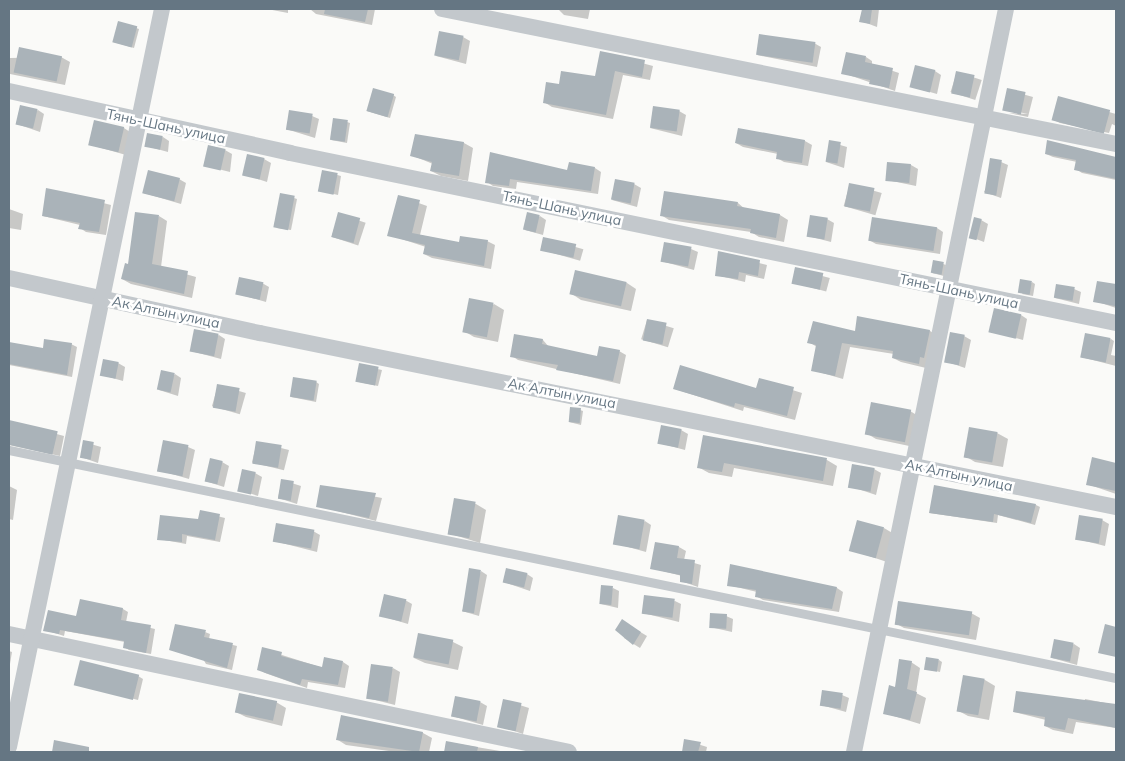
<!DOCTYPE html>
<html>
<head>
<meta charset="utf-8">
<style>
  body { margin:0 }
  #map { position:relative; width:1125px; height:761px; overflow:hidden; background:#fafaf8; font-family:Mulish,sans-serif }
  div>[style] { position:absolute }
  .shadow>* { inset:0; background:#0003; transform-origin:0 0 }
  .building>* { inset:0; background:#aab3b9; transform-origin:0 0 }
  .lane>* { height:9px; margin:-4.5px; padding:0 4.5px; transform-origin:4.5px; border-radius:4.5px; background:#c3c8cc }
  .street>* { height:16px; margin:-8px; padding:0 8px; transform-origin:8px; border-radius:8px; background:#c3c8cc }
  span { translate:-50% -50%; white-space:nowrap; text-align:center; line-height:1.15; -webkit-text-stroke:5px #fff; paint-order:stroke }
  .street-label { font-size:14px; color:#657683 }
  .frame { position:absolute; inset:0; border:10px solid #657683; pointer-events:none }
</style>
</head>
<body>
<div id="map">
  <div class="shadow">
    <i style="clip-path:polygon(267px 9px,288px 9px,288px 13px)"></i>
    <i style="clip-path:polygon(310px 9px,375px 9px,372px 25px,316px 14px)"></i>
    <i style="clip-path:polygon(558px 9px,590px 9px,588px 19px,564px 15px)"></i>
    <i style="clip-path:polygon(863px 9px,879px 9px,877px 27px,861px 21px)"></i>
    <i style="clip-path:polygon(136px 28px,139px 29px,134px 48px,114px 42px)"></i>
    <i style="clip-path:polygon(463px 37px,470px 41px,466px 64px,436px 56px)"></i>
    <i style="clip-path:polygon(814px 43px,821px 47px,817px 67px,757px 55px)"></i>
    <i style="clip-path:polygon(601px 52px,653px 66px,650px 80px,623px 75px,613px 119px,552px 107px,544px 102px,560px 85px,596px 77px)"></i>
    <i style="clip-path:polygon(61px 57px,70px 62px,65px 85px,10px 74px,9px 82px,9px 58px)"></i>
    <i style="clip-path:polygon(866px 57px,872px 61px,872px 64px,899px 73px,895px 91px,843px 73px)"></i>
    <i style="clip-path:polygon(935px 71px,941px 75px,937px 94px,912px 87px)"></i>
    <i style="left:957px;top:72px;width:26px;height:21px;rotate:18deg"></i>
    <i style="clip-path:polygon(1008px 90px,1033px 97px,1028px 117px,1009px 113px,1028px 114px,1003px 109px)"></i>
    <i style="clip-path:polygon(393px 95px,396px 97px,390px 118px,367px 111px)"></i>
    <i style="clip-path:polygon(1059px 98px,1116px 114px,1116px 126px,1112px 124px,1109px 133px,1060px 123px,1054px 120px)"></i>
    <i style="clip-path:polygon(38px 110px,44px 114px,40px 132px,17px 124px)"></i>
    <i style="clip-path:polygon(679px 111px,686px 115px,682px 136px,650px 128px)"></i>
    <i style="clip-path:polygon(312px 116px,319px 119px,315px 138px,286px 129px)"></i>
    <i style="clip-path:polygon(347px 122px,350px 123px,347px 143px,331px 140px)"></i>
    <i style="clip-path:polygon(124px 128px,130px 132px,126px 155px,91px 145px)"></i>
    <i style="clip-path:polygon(739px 130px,805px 141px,812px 145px,808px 166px,784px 162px,777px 158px,778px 154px,743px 147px,736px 143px)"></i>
    <i style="clip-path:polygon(416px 136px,464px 143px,473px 148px,468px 181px,441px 176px,431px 171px,433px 164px,411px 155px)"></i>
    <i style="clip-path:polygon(163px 137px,169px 141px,168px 152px,146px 146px)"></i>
    <i style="clip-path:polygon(830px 142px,847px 147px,844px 168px,826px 162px)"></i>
    <i style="clip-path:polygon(1048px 142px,1116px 158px,1116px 180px,1082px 173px,1076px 169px,1077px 162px,1053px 157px,1046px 154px)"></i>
    <i style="clip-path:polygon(225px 150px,232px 154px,230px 172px,206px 166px)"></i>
    <i style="clip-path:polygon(491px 154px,568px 172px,595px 168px,601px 172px,598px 194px,517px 182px,516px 189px,493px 186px,487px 182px)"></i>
    <i style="clip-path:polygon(264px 159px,271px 163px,267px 182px,243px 174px)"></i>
    <i style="clip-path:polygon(1001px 162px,1008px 165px,1001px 198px,984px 192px)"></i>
    <i style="clip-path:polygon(888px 163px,911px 165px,918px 169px,916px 186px,887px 180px)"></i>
    <i style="clip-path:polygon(323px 171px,341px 176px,338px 195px,321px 191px)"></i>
    <i style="clip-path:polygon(179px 179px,186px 183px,181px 204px,144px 193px)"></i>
    <i style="clip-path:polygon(634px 184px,641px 188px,637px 207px,612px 200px)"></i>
    <i style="left:850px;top:184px;width:33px;height:23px;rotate:16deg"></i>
    <i style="clip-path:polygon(48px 189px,111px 205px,106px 235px,86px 232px,80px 228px,80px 225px,43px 216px)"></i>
    <i style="clip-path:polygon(399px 196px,427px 206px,420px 235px,460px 243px,487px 241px,495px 245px,491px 269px,432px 258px,424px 254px,426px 247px,389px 235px)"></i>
    <i style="clip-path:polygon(294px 198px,297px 199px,291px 230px,277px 228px)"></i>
    <i style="clip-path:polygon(738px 203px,745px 209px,780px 215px,788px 220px,784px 242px,759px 237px,751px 232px,669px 220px,661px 215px)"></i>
    <i style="clip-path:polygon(9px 209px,23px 214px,21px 230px,9px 228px)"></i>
    <i style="left:339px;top:214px;width:28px;height:24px;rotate:18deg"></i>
    <i style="clip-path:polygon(159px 216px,167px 221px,161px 267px,196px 277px,192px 298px,131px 284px,122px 279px)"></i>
    <i style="clip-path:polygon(540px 216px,546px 220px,543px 235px,525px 230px)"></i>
    <i style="clip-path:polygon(873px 218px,937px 228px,943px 232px,940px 254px,876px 244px,869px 240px)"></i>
    <i style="clip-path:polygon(827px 219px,834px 223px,831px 242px,808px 236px)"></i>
    <i style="clip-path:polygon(981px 220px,988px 224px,984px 242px,971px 237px)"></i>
    <i style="left:544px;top:238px;width:41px;height:12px;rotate:16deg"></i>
    <i style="clip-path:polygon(691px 249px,698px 252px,694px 270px,661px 261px)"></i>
    <i style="clip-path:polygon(719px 253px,767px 265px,764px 279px,746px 275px,745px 282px,716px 275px)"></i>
    <i style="clip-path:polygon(943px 264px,946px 265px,944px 276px,932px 273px)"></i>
    <i style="left:796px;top:269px;width:35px;height:14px;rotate:15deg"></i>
    <i style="clip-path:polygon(1032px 282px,1035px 284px,1033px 296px,1022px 294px)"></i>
    <i style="clip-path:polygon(1098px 282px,1116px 285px,1116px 308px,1095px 301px)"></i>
    <i style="clip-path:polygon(262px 283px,269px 287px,266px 302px,238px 294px)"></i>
    <i style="clip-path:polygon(627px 283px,636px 289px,631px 311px,581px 300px,572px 294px)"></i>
    <i style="clip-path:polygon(1074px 289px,1081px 292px,1079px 304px,1055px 298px)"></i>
    <i style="clip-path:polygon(494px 304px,504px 310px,498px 342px,474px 337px,464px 331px)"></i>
    <i style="clip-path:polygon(1021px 315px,1027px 319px,1023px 340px,990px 331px)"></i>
    <i style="left:647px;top:320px;width:28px;height:20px;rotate:17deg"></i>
    <i style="clip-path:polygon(930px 331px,938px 336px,926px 368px,901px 362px,893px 358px,894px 354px,850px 347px,843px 379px,812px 370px,817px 347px,809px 342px,856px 332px)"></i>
    <i style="clip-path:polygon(219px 335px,225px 339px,221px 359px,191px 351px)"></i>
    <i style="clip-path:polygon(515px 335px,543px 340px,549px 347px,598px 358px,619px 351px,626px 355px,620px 384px,518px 360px,512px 356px)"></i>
    <i style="clip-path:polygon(964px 336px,971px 340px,965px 368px,945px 361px)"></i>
    <i style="clip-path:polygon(1111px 339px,1114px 341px,1111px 355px,1116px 356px,1116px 366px,1081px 357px)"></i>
    <i style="clip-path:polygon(9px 344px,44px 350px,71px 344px,77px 347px,72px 377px,9px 365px)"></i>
    <i style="clip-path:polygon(118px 363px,125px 367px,123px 381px,102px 375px)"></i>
    <i style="clip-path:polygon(359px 365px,382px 370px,378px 386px,359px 382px)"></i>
    <i style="clip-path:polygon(175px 374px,181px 378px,178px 396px,159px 390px)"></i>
    <i style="clip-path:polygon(760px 380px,802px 393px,795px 420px,744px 407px,743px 411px,675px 389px,757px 389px)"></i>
    <i style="clip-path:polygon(316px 382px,319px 384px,316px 402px,291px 397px)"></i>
    <i style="left:218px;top:385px;width:29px;height:22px;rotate:16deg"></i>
    <i style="clip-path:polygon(580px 410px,583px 411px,581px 425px,569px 422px)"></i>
    <i style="clip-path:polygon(910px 411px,920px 417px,914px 447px,876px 439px,866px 433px)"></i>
    <i style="clip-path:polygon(9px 421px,64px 436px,60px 456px,9px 445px)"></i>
    <i style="clip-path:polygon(681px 430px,688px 434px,685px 450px,659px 443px)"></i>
    <i style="clip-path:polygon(997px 433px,1008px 439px,1003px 467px,975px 462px,965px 456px)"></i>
    <i style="clip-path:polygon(704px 437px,827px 460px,837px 466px,833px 486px,734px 468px,732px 477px,709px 473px,698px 467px)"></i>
    <i style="clip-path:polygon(84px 442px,101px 447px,98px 463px,81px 457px)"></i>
    <i style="left:257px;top:442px;width:33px;height:21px;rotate:14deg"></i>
    <i style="clip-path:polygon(188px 447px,195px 450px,189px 479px,158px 470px)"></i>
    <i style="clip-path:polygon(1093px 459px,1116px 464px,1116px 494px,1087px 484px)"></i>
    <i style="clip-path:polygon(222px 462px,229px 466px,224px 487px,205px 481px)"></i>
    <i style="clip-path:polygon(874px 469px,881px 473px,876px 495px,849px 486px)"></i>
    <i style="clip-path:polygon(255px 473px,262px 477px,258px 496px,239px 490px)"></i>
    <i style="clip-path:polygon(282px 480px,301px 486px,297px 504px,278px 498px)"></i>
    <i style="clip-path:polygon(9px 486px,17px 490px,13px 520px,9px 519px)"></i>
    <i style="clip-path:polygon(321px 486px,382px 498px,376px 521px,318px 506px)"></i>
    <i style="clip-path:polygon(455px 500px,476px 504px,486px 510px,480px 543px,448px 533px)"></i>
    <i style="clip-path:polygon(1036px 505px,1040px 507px,1035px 525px,998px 515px,997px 523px,930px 513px)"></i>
    <i style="clip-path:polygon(201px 512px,225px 518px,220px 542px,187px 536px,186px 544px,159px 539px,199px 521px)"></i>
    <i style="clip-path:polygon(1102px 520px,1109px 524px,1105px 546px,1077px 539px)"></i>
    <i style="clip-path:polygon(645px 521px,651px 525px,646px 552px,614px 543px)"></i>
    <i style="clip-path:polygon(884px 528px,894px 534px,887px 562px,851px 550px)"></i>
    <i style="clip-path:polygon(313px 531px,320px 535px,317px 552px,274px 541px)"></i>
    <i style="clip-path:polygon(656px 543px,679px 547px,686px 551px,684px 560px,701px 565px,698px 587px,681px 581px,682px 576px,651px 568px)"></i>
    <i style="clip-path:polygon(481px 571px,487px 575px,479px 616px,462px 611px)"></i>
    <i style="clip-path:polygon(527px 574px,533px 578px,530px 591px,504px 582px)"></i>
    <i style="clip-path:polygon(728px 585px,837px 588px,843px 592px,839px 612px,763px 600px,756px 596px,757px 592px)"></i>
    <i style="clip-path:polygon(613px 588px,619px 591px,618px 608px,601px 604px)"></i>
    <i style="clip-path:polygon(405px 600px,412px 604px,408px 624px,381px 616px)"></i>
    <i style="clip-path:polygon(81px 601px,123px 609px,128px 612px,126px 622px,155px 629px,151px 654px,129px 650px,124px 647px,125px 642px,65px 631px,64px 636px,45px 630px,76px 618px)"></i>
    <i style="clip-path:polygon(675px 601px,681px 604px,679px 622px,643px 613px)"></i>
    <i style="clip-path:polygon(971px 613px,980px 618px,976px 640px,904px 628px,895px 623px)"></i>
    <i style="clip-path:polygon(726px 616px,733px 619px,732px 632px,710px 627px)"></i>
    <i style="clip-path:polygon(622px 621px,647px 636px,640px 648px,624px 638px)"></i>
    <i style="clip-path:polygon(205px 632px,210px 634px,209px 639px,237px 646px,232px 670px,206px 664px,203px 659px,171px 650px)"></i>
    <i style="clip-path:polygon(419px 635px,453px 642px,463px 647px,458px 670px,425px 663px,414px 658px)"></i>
    <i style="clip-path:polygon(1074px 644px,1080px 648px,1077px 665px,1052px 658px)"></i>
    <i style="clip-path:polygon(263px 649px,323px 668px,343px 662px,349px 666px,345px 688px,308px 682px,307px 688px,265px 673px,258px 669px)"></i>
    <i style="clip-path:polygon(9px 651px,12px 652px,9px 670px)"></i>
    <i style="clip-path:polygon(939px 660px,942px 662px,940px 672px,926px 669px)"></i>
    <i style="clip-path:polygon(911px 662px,920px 668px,916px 693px,926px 698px,920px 724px,884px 713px)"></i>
    <i style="clip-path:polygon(393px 668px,400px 672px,395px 705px,367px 698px)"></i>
    <i style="clip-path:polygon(138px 676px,143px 679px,138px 700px,76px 684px)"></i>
    <i style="clip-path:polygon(964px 676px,985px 680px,995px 686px,989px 720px,968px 716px,957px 710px)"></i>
    <i style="clip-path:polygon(842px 695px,849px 698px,846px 712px,821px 705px)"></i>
    <i style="clip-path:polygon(1085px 699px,1116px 705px,1116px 728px,1076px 722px,1073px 734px,1053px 730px,1045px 726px,1046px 720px,1014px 712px,1084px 704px)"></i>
    <i style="clip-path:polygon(504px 700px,529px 708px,523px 734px,499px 726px)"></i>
    <i style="clip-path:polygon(276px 702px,286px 708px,282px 726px,246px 717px,236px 712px)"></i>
    <i style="clip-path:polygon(480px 702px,487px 706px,483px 725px,452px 716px)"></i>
    <i style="clip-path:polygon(342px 716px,423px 733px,432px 738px,429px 752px,396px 752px,346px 745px,338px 740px)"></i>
    <i style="clip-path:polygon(685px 740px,707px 747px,706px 752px,683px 752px)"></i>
    <i style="clip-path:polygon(447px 742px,506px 752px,445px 752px)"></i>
  </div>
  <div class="building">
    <i style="clip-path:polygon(325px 9px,368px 9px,365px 22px,324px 14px)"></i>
    <i style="clip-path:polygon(862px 9px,872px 9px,870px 24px,859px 22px)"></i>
    <i style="left:118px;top:21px;width:20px;height:22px;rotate:15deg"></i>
    <i style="left:439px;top:31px;width:25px;height:25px;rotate:11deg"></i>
    <i style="left:759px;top:34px;width:57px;height:21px;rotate:8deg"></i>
    <i style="left:19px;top:47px;width:44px;height:26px;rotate:12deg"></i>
    <i style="clip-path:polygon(600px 51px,645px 60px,642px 77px,615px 71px,606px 115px,543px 103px,546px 82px,559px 84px,561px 71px,595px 76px)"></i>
    <i style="clip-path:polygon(846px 52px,866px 56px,865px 62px,893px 68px,889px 88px,869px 84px,870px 80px,841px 74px)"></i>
    <i style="left:915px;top:65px;width:21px;height:23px;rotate:14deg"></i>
    <i style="left:956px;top:71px;width:19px;height:23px;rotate:12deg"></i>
    <i style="left:373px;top:88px;width:22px;height:24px;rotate:16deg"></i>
    <i style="left:1007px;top:88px;width:19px;height:23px;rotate:12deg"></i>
    <i style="left:1058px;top:96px;width:54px;height:25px;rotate:15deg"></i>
    <i style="left:20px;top:105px;width:18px;height:20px;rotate:13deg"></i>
    <i style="left:653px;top:106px;width:27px;height:22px;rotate:8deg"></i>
    <i style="left:289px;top:110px;width:24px;height:20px;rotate:9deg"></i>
    <i style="left:333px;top:118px;width:15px;height:22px;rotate:8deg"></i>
    <i style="left:94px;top:120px;width:31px;height:26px;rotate:13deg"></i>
    <i style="clip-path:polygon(738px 128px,805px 140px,802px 163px,776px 159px,777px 152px,735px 143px)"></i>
    <i style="left:147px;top:133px;width:16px;height:14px;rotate:11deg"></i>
    <i style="clip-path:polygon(415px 134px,464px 142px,459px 176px,430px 171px,432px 162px,410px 156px)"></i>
    <i style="left:829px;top:140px;width:12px;height:22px;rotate:9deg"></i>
    <i style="clip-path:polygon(1047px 140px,1116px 157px,1116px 179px,1074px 170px,1076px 160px,1045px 154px)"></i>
    <i style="left:208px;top:145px;width:18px;height:22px;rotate:13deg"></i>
    <i style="clip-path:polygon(490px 152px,567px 170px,569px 162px,595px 167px,591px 191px,510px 179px,509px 186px,485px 183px)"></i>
    <i style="left:247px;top:154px;width:18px;height:22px;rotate:13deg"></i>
    <i style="left:990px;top:158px;width:12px;height:36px;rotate:9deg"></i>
    <i style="left:887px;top:162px;width:24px;height:19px;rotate:5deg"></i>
    <i style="left:148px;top:170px;width:33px;height:24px;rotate:14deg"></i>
    <i style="left:322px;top:170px;width:16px;height:22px;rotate:11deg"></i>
    <i style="left:615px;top:179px;width:20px;height:21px;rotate:11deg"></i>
    <i style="left:849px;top:183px;width:26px;height:24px;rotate:11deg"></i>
    <i style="clip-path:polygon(46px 188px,105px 200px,99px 232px,78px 229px,80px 223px,42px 216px)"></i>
    <i style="clip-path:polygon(664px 191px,738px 202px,737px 206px,780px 214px,776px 238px,750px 233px,751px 229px,660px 216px)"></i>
    <i style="left:280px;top:193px;width:15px;height:35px;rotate:11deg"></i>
    <i style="clip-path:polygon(398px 195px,420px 200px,412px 233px,459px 242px,460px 236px,488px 240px,484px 266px,423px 254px,425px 245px,387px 236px)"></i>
    <i style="clip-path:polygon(135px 212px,159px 215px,152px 264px,188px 271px,184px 294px,121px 279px,125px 263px,128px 264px)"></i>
    <i style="left:338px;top:212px;width:23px;height:26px;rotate:15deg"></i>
    <i style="left:527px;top:212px;width:13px;height:18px;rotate:13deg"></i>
    <i style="left:810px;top:215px;width:18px;height:22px;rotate:9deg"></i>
    <i style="left:872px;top:217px;width:66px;height:24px;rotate:9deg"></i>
    <i style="left:974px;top:217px;width:8px;height:22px;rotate:14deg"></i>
    <i style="left:543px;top:237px;width:34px;height:14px;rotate:12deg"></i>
    <i style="left:664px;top:242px;width:28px;height:20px;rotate:10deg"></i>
    <i style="clip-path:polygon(718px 251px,760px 260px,758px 276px,739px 272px,738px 279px,715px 276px)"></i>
    <i style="left:933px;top:260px;width:11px;height:13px;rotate:10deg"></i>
    <i style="left:795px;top:267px;width:29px;height:17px;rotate:12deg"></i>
    <i style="left:575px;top:270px;width:53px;height:25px;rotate:13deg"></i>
    <i style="left:239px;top:277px;width:25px;height:18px;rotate:12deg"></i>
    <i style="left:1020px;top:279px;width:12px;height:14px;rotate:9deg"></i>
    <i style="clip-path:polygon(1097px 281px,1116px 284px,1115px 306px,1093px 302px)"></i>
    <i style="left:1056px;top:284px;width:19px;height:14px;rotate:9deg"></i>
    <i style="left:469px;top:298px;width:25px;height:35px;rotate:11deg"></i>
    <i style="left:994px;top:308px;width:28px;height:25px;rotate:13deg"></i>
    <i style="clip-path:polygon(857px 316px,930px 330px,924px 358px,920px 357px,919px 364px,892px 358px,893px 351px,842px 343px,835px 376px,811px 371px,816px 345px,807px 343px,813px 321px,855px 331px)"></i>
    <i style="left:647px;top:319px;width:20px;height:22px;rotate:11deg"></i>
    <i style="left:194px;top:329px;width:25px;height:23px;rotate:11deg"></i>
    <i style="left:950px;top:332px;width:15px;height:31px;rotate:11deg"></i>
    <i style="left:1085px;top:333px;width:26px;height:25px;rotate:11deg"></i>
    <i style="clip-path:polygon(514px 334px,543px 339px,542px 344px,597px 356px,599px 346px,620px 350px,613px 381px,556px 370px,558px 365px,510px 357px)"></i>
    <i style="clip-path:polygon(44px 339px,72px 343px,67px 375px,9px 364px,9px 342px,43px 348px)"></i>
    <i style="left:103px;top:359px;width:16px;height:17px;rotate:11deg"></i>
    <i style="left:359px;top:363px;width:20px;height:19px;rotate:11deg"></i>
    <i style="clip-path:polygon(680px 365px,756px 388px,759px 378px,794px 387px,787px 416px,735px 403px,734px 407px,673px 389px)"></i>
    <i style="left:161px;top:370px;width:14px;height:20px;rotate:12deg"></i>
    <i style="left:293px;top:377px;width:24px;height:20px;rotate:9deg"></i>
    <i style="left:217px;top:384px;width:23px;height:24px;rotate:10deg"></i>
    <i style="left:871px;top:402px;width:41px;height:33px;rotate:11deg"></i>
    <i style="left:570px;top:407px;width:11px;height:15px;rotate:5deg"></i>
    <i style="left:9px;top:420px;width:50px;height:24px;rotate:13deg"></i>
    <i style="left:661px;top:425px;width:21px;height:19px;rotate:11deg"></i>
    <i style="left:969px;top:427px;width:29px;height:31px;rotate:10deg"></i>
    <i style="clip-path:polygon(703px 435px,827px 458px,823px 481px,724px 463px,722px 472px,697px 468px)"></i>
    <i style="left:83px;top:440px;width:11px;height:18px;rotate:10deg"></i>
    <i style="left:163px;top:440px;width:26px;height:32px;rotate:11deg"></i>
    <i style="left:256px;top:441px;width:26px;height:23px;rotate:9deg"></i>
    <i style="clip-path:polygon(1092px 457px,1116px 463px,1116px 491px,1086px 485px)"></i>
    <i style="left:210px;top:458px;width:13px;height:24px;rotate:13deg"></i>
    <i style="left:852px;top:464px;width:23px;height:24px;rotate:10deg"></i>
    <i style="left:242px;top:469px;width:14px;height:23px;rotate:12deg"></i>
    <i style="left:281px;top:479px;width:13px;height:20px;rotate:9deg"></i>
    <i style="clip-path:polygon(320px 485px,376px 493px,369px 518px,316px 507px)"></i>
    <i style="clip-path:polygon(934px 485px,1036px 504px,1031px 523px,994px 514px,993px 522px,929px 513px)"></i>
    <i style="left:454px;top:498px;width:22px;height:37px;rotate:10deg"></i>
    <i style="clip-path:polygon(200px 510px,220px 514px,215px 540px,182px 534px,182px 542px,157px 540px,160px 515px,198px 519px)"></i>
    <i style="left:618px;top:515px;width:27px;height:30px;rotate:10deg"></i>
    <i style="left:1079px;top:515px;width:24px;height:25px;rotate:9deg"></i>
    <i style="left:857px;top:520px;width:28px;height:32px;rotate:15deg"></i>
    <i style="left:276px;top:523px;width:39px;height:19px;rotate:10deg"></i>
    <i style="clip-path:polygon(655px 542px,679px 546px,677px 558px,695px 560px,692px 584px,680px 582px,680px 575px,650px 569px)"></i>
    <i style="clip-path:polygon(730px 564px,837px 587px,832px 609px,755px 597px,756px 590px,727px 586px)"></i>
    <i style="left:469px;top:568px;width:12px;height:44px;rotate:9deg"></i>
    <i style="left:506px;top:568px;width:22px;height:15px;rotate:13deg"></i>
    <i style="left:601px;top:585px;width:12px;height:19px;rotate:5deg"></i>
    <i style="left:384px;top:594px;width:23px;height:23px;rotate:13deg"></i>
    <i style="left:644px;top:595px;width:31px;height:19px;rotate:7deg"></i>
    <i style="clip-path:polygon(80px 599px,123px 608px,121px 620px,151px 625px,146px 653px,123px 648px,124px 641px,60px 630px,59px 634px,43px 631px,48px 610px,76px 616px)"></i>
    <i style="left:898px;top:601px;width:75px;height:24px;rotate:8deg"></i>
    <i style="left:710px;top:613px;width:17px;height:15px;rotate:3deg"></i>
    <i style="clip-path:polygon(622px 619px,641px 632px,633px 645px,615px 630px)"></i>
    <i style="clip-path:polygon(175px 624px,206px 630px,204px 637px,233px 643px,227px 668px,169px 650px)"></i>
    <i style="clip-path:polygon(1105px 624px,1116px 627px,1116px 657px,1098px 653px)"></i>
    <i style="left:418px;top:633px;width:36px;height:25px;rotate:11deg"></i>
    <i style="left:1054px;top:639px;width:20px;height:19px;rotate:11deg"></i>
    <i style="clip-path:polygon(262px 647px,282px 652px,281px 656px,322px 667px,324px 657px,343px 661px,338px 685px,302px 679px,300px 685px,257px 670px)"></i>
    <i style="left:926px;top:657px;width:13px;height:13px;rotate:9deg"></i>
    <i style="clip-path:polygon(899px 659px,912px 661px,907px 689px,917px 692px,910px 720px,883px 714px,889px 685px,895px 687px)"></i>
    <i style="left:80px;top:660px;width:61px;height:26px;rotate:14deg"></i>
    <i style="left:371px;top:664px;width:22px;height:35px;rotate:8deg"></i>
    <i style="left:963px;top:675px;width:22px;height:37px;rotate:10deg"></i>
    <i style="left:822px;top:690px;width:21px;height:16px;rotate:8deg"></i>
    <i style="clip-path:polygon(1016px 691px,1116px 704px,1116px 728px,1068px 718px,1065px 730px,1044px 726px,1045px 717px,1013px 712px)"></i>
    <i style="left:239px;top:693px;width:39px;height:20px;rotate:12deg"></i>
    <i style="left:455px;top:696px;width:26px;height:21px;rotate:11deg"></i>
    <i style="left:503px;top:699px;width:19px;height:29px;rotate:12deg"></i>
    <i style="clip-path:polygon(341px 715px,423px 732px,419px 752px,336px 740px)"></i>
    <i style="clip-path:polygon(684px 739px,701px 742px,698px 752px,682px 752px)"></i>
    <i style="clip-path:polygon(54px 740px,89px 747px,89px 752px,52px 752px)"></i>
    <i style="clip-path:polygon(446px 741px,478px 747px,477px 752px,444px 752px)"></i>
  </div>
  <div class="lane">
    <i style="left:9px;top:450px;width:1130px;rotate:11.64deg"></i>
  </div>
  <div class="street">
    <i style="left:442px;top:9px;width:687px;rotate:11.33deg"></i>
    <i style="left:9px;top:91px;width:288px;rotate:12.4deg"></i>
    <i style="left:290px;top:153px;width:843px;rotate:11.63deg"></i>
    <i style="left:9px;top:278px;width:257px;rotate:12.4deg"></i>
    <i style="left:260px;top:333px;width:874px;rotate:11.49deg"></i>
    <i style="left:9px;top:634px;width:572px;rotate:11.9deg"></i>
    <i style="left:9px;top:747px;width:754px;rotate:-78.29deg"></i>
    <i style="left:854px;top:752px;width:758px;rotate:-78.44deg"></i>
  </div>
  <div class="street-label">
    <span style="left:166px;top:126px;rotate:12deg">Тянь-Шань улица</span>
    <span style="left:562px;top:208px;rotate:12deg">Тянь-Шань улица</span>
    <span style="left:959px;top:291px;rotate:12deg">Тянь-Шань улица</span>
    <span style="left:166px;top:312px;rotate:12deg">Ак Алтын улица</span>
    <span style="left:562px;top:393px;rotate:11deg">Ак Алтын улица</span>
    <span style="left:959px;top:475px;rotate:12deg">Ак Алтын улица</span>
  </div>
  <div class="frame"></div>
</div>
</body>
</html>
